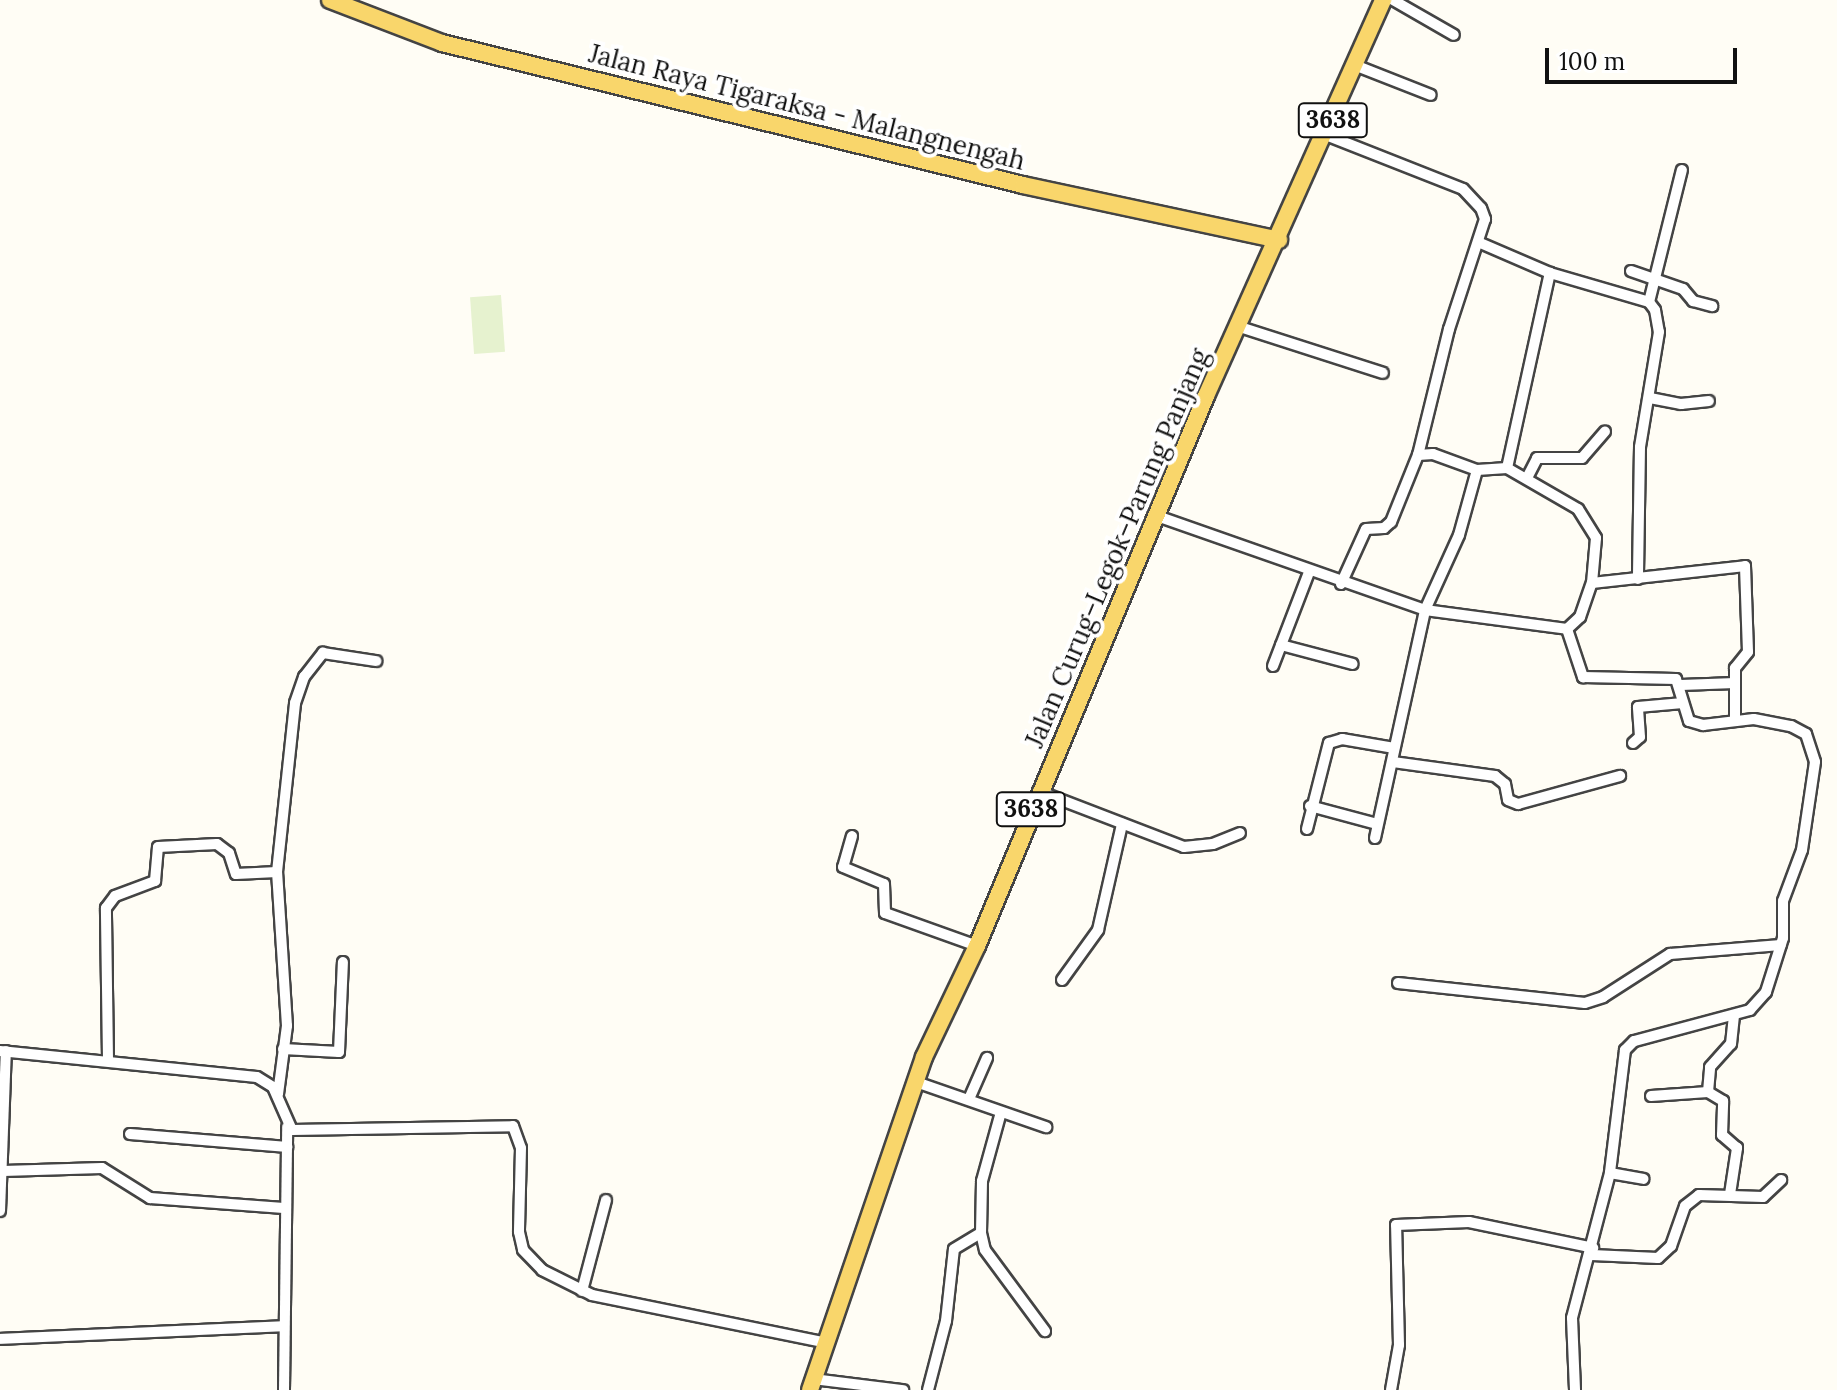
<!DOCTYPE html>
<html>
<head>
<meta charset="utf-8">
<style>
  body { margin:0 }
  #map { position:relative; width:1837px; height:1390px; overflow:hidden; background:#fffdf5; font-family:Lora,serif }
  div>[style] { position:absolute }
  .pitch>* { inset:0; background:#e6f2cf; transform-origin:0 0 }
  .roads { filter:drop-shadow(2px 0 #444) drop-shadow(-2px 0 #444) drop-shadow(0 2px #444) drop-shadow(0 -2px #444) }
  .minor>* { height:10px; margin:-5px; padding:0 5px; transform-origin:5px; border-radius:5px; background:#fff }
  .primary>* { height:16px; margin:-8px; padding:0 8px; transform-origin:8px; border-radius:8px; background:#f9d66b }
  span { translate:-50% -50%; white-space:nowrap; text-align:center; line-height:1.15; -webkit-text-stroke:8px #fff; paint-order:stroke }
  .shield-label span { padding:2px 6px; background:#fff; border:2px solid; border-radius:6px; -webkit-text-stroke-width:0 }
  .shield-label { font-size:24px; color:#111; font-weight:700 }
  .street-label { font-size:26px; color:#111 }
  .scale { position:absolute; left:1545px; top:48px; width:192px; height:36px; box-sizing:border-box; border:4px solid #111; border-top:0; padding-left:10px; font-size:24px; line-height:28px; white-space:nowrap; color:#111; -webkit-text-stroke:6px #fff; paint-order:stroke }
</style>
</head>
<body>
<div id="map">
  <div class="pitch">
    <i style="left:501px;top:295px;width:57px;height:31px;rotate:86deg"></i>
  </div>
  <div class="roads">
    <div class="minor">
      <i style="left:1393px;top:0;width:70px;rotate:29.8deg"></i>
      <i style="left:1357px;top:66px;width:79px;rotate:21.4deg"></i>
      <i style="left:1326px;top:135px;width:147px;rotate:21.5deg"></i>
      <i style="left:1463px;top:189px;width:26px;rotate:47deg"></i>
      <i style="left:1481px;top:208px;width:12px;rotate:70deg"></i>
      <i style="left:1485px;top:219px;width:116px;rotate:108.1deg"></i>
      <i style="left:1449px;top:329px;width:130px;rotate:103.8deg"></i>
      <i style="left:1418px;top:455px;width:15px;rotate:-4deg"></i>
      <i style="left:1433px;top:454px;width:47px;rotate:20deg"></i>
      <i style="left:1477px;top:470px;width:30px;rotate:-4deg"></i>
      <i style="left:1507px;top:468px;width:82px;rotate:30deg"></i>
      <i style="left:1578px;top:509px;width:34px;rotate:58deg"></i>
      <i style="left:1596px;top:538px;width:45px;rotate:95.1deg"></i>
      <i style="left:1478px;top:242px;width:78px;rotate:23.3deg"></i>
      <i style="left:1550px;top:273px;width:103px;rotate:16.3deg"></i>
      <i style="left:1649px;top:302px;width:10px;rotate:53deg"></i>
      <i style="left:1655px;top:310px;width:22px;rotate:80deg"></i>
      <i style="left:1659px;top:332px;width:117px;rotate:99.4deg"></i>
      <i style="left:1640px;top:447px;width:132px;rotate:90.9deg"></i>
      <i style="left:1631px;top:271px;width:55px;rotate:19.1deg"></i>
      <i style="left:1683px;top:289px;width:16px;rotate:50deg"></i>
      <i style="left:1693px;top:301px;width:20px;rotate:15deg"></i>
      <i style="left:1649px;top:302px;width:136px;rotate:-76deg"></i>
      <i style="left:1240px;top:327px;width:150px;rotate:17.8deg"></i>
      <i style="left:1650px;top:398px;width:32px;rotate:11deg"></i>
      <i style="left:1681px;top:404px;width:28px;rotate:-6deg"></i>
      <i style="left:1507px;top:468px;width:200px;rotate:-77.6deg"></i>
      <i style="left:1527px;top:478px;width:22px;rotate:-63deg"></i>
      <i style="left:1537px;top:458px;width:45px"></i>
      <i style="left:1582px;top:458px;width:35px;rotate:-49deg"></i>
      <i style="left:1157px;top:516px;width:284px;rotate:19.3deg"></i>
      <i style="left:1425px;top:610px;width:143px;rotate:7.6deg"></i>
      <i style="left:1567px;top:629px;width:18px;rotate:-43deg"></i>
      <i style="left:1580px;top:617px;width:36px;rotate:-71deg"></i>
      <i style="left:1592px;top:583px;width:154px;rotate:-6.3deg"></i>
      <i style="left:1745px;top:566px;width:86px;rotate:88deg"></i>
      <i style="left:1748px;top:652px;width:21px;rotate:129deg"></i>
      <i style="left:1735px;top:668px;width:51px;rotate:90deg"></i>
      <i style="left:1341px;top:584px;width:60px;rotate:-65.6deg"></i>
      <i style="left:1366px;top:529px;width:18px;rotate:-3deg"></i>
      <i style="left:1384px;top:528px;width:9px;rotate:-41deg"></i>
      <i style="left:1391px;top:522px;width:72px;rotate:-68.1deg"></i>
      <i style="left:1567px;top:629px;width:51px;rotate:71.6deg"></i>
      <i style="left:1583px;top:677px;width:93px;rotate:1.2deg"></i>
      <i style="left:1676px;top:679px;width:44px;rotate:72.8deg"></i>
      <i style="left:1689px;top:721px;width:15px;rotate:16deg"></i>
      <i style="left:1703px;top:725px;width:51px;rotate:-6.7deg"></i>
      <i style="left:1754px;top:719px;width:38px;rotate:11deg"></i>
      <i style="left:1791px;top:726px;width:17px;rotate:28deg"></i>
      <i style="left:1806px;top:734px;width:29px;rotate:72deg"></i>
      <i style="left:1815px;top:762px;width:89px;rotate:98.4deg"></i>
      <i style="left:1802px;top:850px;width:54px;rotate:110.4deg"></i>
      <i style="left:1783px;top:901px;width:37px;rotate:90deg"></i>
      <i style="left:1783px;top:938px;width:57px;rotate:107.5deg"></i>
      <i style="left:1766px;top:992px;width:24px;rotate:132deg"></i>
      <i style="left:1750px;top:1010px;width:120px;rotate:165deg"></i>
      <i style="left:1634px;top:1041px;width:13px;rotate:135deg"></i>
      <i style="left:1625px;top:1050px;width:124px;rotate:97deg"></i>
      <i style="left:1610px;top:1173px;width:150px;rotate:104.7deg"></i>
      <i style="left:1572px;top:1318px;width:72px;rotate:87.6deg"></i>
      <i style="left:1281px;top:645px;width:74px;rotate:14.8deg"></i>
      <i style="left:1273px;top:666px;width:101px;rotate:-69deg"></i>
      <i style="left:1681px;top:685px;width:54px;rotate:-2.1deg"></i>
      <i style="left:1633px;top:743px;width:9px;rotate:-41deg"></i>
      <i style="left:1640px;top:737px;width:30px;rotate:-94deg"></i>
      <i style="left:1638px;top:707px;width:45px;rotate:-5.1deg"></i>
      <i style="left:1393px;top:762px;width:103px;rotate:7.8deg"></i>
      <i style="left:1495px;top:776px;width:13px;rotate:39deg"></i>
      <i style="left:1505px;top:784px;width:16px;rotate:79deg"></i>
      <i style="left:1508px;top:800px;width:11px;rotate:22deg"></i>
      <i style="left:1518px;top:804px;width:106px;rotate:-15.4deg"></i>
      <i style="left:1038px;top:791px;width:156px;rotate:21deg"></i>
      <i style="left:1184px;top:847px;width:29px;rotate:-6deg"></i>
      <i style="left:1213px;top:844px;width:29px;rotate:-22deg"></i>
      <i style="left:1310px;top:806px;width:69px;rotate:15deg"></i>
      <i style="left:1307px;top:829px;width:89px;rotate:-75.7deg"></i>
      <i style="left:1329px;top:743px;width:14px;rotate:-17deg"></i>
      <i style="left:1342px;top:739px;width:53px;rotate:9.8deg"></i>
      <i style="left:852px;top:836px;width:32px;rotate:106deg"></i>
      <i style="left:843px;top:867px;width:44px;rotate:22.5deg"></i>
      <i style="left:884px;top:884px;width:29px;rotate:88deg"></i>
      <i style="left:885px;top:913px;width:98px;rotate:19.7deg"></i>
      <i style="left:1375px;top:838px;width:233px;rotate:-77.6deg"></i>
      <i style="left:1425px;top:610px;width:82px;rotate:-65.6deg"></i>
      <i style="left:1459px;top:535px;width:67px;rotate:-74.5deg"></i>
      <i style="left:1062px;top:980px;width:62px;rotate:-54.2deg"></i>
      <i style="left:1098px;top:930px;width:109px;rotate:-77.2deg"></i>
      <i style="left:1398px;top:983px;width:188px;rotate:6.1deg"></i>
      <i style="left:1585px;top:1003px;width:19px;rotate:-18deg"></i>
      <i style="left:1603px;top:997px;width:80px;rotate:-32.7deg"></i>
      <i style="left:1670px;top:954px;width:111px;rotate:-4.6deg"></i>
      <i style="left:283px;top:1049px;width:56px;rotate:3.1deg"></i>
      <i style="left:339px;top:1052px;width:90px;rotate:-87.5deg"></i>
      <i style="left:0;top:1051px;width:258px;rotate:5.8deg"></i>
      <i style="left:257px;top:1077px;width:19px;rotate:32deg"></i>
      <i style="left:273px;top:1087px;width:47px;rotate:66.2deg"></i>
      <i style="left:292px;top:1130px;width:221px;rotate:-1deg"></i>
      <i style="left:513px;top:1126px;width:23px;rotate:70deg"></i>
      <i style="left:521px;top:1148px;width:84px;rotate:91.4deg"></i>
      <i style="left:519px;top:1232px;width:18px;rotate:77deg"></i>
      <i style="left:523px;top:1250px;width:28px;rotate:46deg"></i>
      <i style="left:542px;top:1270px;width:56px;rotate:26.6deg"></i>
      <i style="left:592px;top:1295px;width:236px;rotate:11.5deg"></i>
      <i style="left:108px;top:1059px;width:151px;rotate:-90.8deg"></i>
      <i style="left:106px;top:908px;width:15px;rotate:-53deg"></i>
      <i style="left:115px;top:896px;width:43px;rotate:-20.6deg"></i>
      <i style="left:155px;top:881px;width:34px;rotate:-85deg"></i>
      <i style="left:158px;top:847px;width:59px;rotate:-2.9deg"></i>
      <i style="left:217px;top:844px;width:15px;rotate:37deg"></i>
      <i style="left:229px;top:853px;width:22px;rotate:72deg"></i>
      <i style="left:236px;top:874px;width:41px;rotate:-2.8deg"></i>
      <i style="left:916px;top:1082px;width:138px;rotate:19.1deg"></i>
      <i style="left:278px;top:1094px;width:69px;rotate:-82.5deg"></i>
      <i style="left:287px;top:1026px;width:154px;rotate:-93.7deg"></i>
      <i style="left:277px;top:872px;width:170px;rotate:-83.9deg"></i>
      <i style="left:295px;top:703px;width:28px;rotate:-71deg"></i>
      <i style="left:304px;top:677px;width:31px;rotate:-52deg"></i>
      <i style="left:323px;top:653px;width:54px;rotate:8.6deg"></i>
      <i style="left:1651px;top:1096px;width:57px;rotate:-4deg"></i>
      <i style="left:969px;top:1099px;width:45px;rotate:-66.3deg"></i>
      <i style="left:1001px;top:1112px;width:72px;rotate:105.4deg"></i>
      <i style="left:982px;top:1181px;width:52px;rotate:91.1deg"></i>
      <i style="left:981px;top:1233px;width:17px;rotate:77deg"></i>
      <i style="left:985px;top:1250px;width:101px;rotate:53.5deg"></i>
      <i style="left:130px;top:1134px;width:158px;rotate:4.7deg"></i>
      <i style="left:3px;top:1171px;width:99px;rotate:-1.7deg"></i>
      <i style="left:102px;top:1168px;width:57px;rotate:32deg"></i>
      <i style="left:150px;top:1198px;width:134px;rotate:4.3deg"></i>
      <i style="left:1610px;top:1173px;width:34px;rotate:10deg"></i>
      <i style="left:1730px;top:1194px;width:47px;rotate:-81.3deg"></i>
      <i style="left:1737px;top:1148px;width:20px;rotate:-139deg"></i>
      <i style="left:1722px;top:1135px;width:34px;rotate:-88deg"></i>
      <i style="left:1723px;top:1101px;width:17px;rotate:-149deg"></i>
      <i style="left:1708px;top:1092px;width:25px;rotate:-85deg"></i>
      <i style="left:1710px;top:1067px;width:31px;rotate:-48deg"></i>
      <i style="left:1731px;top:1044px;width:28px;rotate:-84deg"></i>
      <i style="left:0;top:1211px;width:160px;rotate:-87.9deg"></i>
      <i style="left:1592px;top:1255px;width:66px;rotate:2.6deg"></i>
      <i style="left:1658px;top:1258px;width:18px;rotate:-43deg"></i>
      <i style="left:1671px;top:1246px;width:42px;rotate:-70.7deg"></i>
      <i style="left:1685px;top:1206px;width:18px;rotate:-38deg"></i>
      <i style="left:1699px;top:1195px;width:64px;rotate:1.8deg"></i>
      <i style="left:1763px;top:1197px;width:25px;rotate:-43deg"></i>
      <i style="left:582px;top:1291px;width:94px;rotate:-75.2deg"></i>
      <i style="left:0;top:1339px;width:283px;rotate:-2.6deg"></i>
      <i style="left:813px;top:1379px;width:91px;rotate:7deg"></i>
      <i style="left:284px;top:1390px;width:263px;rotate:-89.3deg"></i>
      <i style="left:928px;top:1390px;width:71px;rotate:-75.4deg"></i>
      <i style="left:946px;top:1321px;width:72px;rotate:-83.7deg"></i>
      <i style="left:954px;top:1249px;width:31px;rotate:-31deg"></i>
      <i style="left:1391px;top:1390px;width:46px;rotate:-79.9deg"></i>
      <i style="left:1399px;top:1345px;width:120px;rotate:-91.4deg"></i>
      <i style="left:1396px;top:1225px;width:73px;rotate:-2.4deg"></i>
      <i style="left:1469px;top:1222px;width:127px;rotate:11.8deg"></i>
    </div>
    <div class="primary">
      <i style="left:330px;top:0;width:120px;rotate:21deg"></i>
      <i style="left:442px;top:43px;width:598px;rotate:13.73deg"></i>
      <i style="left:1023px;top:185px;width:262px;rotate:12.1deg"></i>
      <i style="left:810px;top:1390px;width:352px;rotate:-71.1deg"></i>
      <i style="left:924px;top:1057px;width:123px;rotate:-64.5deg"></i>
      <i style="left:977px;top:946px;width:596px;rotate:-67.39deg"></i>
      <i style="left:1206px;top:396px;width:434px;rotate:-65.9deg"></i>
    </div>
  </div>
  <div class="shield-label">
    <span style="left:1333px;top:120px">3638</span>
    <span style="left:1031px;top:809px">3638</span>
  </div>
  <div class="street-label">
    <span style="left:807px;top:107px;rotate:14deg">Jalan Raya Tigaraksa - Malangnengah</span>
    <span style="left:1117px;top:548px;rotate:-67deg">Jalan Curug–Legok–Parung Panjang</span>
  </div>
  <div class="scale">100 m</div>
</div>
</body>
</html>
